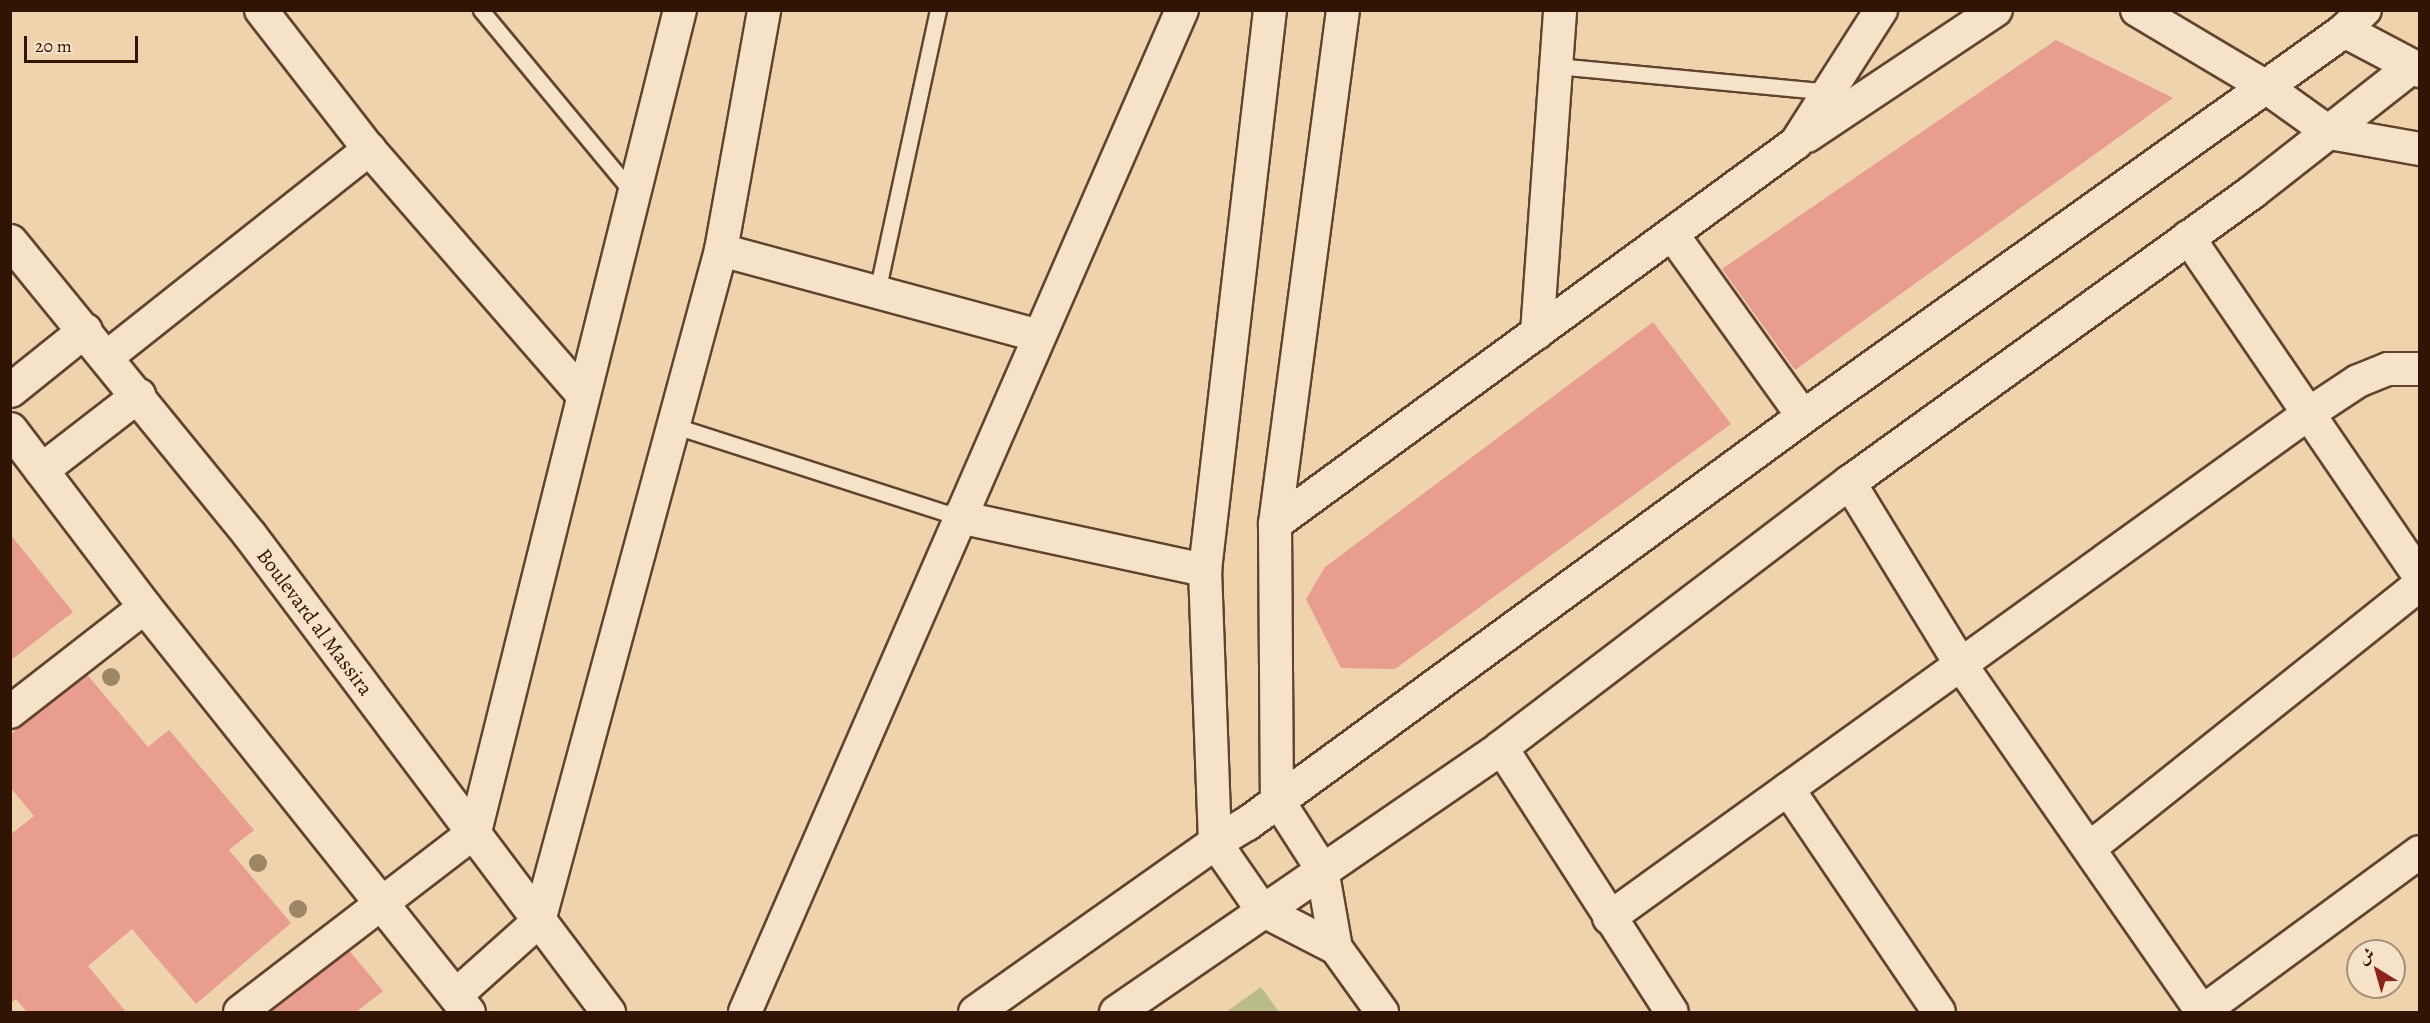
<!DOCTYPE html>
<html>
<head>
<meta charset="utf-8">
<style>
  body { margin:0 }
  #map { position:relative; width:2430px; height:1023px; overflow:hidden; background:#efd3ac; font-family:Alegreya,Amiri,serif }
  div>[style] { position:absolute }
  .green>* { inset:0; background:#b9bc8a }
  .building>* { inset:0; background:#e89d8f }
  .roads { filter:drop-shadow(2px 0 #60442e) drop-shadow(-2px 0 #60442e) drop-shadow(0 2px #60442e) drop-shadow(0 -2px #60442e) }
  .service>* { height:15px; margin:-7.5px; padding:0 7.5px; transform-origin:7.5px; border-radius:7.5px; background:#f5e2c9 }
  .minor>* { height:32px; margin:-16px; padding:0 16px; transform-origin:16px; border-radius:16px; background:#f5e2c9 }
  .tertiary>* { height:33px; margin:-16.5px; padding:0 16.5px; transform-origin:16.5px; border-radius:16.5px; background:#f5e2c9 }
  .trees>* { width:18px; height:18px; margin:-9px; border-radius:50%; background:#9d8666 }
  span { translate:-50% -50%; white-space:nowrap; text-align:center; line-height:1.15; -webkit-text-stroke:4.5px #f5e2c9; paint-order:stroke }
  .street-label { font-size:21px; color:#311504 }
  .frame { position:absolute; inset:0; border:12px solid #311504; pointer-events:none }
  .north { position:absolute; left:2346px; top:939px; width:60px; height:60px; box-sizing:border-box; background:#f5e2c9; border:2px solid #a7907a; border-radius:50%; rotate:323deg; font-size:16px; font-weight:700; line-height:24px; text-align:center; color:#311504 }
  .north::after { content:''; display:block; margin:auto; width:21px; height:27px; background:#8f2418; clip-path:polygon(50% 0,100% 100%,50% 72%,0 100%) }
  .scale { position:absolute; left:24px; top:36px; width:114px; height:27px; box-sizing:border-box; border:3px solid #311504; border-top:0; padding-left:8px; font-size:18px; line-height:21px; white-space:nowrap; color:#311504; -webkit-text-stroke:4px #f5e2c9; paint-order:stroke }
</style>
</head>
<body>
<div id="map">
  <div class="green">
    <i style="clip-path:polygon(1261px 987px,1279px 1012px,1226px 1012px)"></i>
  </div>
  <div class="building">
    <i style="clip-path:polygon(2056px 40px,2173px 98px,1795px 370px,1722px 269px)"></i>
    <i style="clip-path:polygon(1653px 322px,1731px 424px,1395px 669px,1341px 668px,1306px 599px,1325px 567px)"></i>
    <i style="clip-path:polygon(10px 534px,73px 612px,10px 661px)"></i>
    <i style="clip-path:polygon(85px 672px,148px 747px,169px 730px,254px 830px,229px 850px,291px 923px,196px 1004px,132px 929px,88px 966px,126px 1012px,27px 1012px,16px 999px,10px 1004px,10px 835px,34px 816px,10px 787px,10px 735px)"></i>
    <i style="clip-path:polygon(347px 948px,383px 991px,356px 1012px,267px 1012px)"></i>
  </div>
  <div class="roads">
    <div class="service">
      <i style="left:481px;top:10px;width:236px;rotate:50.3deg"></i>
      <i style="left:1556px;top:66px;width:274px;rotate:5.4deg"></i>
      <i style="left:877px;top:292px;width:289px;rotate:-77.8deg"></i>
      <i style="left:675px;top:426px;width:298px;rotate:17.8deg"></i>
    </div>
    <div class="minor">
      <i style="left:261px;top:10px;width:176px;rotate:52.2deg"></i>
      <i style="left:369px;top:149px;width:323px;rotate:49deg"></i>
      <i style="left:1270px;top:10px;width:564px;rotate:96.62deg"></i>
      <i style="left:1205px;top:570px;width:272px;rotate:87.9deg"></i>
      <i style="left:1215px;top:842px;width:83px;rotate:55.3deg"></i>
      <i style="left:1262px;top:910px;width:83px;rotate:27.2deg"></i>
      <i style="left:1343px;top:10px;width:518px;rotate:97.54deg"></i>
      <i style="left:1275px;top:524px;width:275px;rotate:89.6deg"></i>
      <i style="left:1277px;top:799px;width:83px;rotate:57.3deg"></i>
      <i style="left:1322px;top:869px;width:80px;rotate:80deg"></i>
      <i style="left:1336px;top:948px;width:79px;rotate:54.3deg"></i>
      <i style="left:2137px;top:10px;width:147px;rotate:30.8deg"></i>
      <i style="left:2263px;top:85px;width:82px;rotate:35.6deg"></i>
      <i style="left:2330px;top:133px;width:91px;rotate:10.1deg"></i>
      <i style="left:2344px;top:30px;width:29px;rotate:-44deg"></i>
      <i style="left:1807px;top:136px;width:227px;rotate:-33.7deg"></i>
      <i style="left:1672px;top:234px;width:224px;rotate:54.3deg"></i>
      <i style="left:2188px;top:237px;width:412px;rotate:55.7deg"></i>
      <i style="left:721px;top:250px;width:327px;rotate:15.1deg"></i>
      <i style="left:1537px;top:333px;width:324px;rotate:-85.9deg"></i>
      <i style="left:107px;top:357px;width:335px;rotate:-38.4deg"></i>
      <i style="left:1849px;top:482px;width:215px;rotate:58.5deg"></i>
      <i style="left:1961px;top:665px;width:422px;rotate:55.2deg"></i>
      <i style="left:959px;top:517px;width:252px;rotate:12.2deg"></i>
      <i style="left:1275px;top:524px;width:645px;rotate:-36.18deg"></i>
      <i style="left:1796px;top:143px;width:158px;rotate:-57.4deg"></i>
      <i style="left:10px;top:712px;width:171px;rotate:-37.9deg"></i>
      <i style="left:1501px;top:747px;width:315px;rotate:57.2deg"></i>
      <i style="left:1788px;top:789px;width:269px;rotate:55.9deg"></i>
      <i style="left:2091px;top:847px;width:421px;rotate:-38.6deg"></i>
      <i style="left:1609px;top:918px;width:862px;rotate:-35.79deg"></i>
      <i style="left:2308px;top:414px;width:60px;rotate:-33.4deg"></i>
      <i style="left:2358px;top:381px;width:32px;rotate:-22deg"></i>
      <i style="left:2388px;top:369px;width:32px"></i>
      <i style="left:455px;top:996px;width:113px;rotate:-41.8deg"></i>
      <i style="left:539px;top:921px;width:695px;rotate:-74.82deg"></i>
      <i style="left:721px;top:250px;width:244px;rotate:-79.8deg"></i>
      <i style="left:240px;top:1012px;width:296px;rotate:-37.5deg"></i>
      <i style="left:475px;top:832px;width:847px;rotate:-76deg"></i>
      <i style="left:745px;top:1012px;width:1093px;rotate:-66.44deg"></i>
      <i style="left:2202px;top:1012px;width:270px;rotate:-36.3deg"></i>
    </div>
    <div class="tertiary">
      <i style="left:10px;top:241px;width:378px;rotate:50.8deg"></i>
      <i style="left:249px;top:534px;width:598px;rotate:53.09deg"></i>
      <i style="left:10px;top:390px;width:96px;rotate:-38.7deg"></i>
      <i style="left:10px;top:429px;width:223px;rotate:52.8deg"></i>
      <i style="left:145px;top:607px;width:518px;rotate:51.43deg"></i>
      <i style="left:41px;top:470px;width:123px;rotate:-37.7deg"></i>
      <i style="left:975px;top:1012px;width:294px;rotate:-35.3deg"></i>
      <i style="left:1215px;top:842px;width:37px;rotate:-31deg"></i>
      <i style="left:1247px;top:823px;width:689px;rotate:-36.2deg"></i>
      <i style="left:1803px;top:416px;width:665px;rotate:-35.51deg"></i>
      <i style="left:2344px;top:30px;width:86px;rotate:27.8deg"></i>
      <i style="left:1116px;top:1012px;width:467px;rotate:-34.5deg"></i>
      <i style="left:1501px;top:747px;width:437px;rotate:-37.3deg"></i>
      <i style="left:1849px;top:482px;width:496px;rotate:-35.8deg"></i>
      <i style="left:2251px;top:192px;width:201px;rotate:-38.1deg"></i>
    </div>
  </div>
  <div class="trees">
    <i style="left:111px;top:677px"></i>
    <i style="left:258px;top:863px"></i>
    <i style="left:298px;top:909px"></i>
  </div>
  <div class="street-label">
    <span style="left:315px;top:622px;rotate:53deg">Boulevard al Massira</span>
  </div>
  <div class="frame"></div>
  <div class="north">ش</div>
  <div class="scale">20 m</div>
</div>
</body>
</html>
